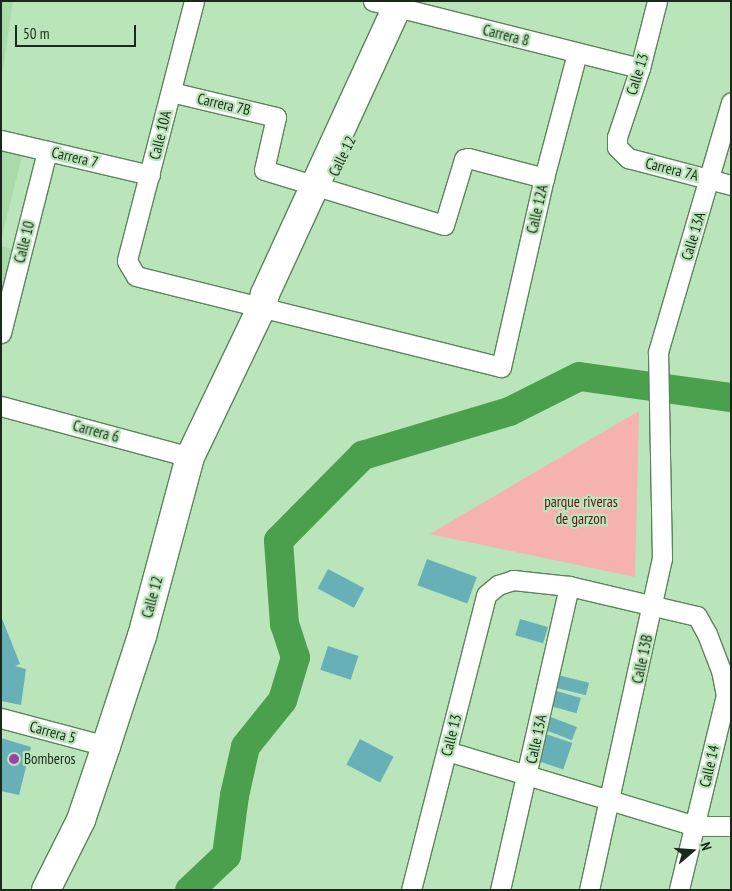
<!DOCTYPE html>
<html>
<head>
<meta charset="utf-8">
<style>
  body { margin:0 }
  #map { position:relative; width:732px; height:891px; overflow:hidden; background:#bae4b9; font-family:"PT Sans Narrow",sans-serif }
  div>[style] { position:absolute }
  .built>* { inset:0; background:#abdaaa }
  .green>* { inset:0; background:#f6b2ac }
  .river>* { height:29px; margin:-14.5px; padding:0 14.5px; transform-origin:14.5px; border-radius:14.5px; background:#4aa04d }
  .building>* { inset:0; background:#68b0b7; transform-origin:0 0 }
  .roads { filter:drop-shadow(1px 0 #5c835c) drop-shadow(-1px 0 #5c835c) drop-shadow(0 1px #5c835c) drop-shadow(0 -1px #5c835c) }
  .street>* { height:19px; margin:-9.5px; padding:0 9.5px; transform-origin:9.5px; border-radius:9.5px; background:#fff }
  .secondary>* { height:28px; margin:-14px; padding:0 14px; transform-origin:14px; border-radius:14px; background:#fff }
  .dots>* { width:14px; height:14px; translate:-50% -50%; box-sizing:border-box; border:2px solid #bae4b9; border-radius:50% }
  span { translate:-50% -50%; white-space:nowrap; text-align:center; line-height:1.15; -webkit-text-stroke:4.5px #bae4b9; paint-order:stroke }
  .street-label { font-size:15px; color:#1a2a1a }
  .park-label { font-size:15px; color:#5f1517 }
  .poi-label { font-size:15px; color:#1a2a1a }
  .left { translate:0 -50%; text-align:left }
  .frame { position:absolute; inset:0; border:2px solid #1a2a1a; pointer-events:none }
  .north { position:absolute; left:667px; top:826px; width:50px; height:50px; -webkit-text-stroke:4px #bae4b9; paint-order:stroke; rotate:72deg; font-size:14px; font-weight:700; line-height:20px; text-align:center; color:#1a2a1a }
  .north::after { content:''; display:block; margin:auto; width:18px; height:22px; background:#1a2a1a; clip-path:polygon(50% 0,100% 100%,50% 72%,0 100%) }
  .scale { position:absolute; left:15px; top:25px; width:121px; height:22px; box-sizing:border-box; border:2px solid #1a2a1a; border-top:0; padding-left:6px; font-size:15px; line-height:18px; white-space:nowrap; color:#1a2a1a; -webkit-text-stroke:4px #bae4b9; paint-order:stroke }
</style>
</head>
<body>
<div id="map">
  <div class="built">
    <i style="clip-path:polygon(1px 1px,13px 1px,1px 83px)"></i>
    <i style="clip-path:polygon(1px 151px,22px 156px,1px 240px)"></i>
    <i style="clip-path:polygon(1px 246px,13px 249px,1px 301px)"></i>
  </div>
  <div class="green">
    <i style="clip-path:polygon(639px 411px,635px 577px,430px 534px)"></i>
  </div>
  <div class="river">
    <i style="left:189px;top:890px;width:51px;rotate:-43.4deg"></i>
    <i style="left:226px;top:855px;width:61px;rotate:-82.4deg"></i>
    <i style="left:234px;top:795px;width:50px;rotate:-77.3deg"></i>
    <i style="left:245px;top:746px;width:59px;rotate:-51.2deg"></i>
    <i style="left:282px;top:700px;width:45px;rotate:-73.2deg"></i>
    <i style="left:295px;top:657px;width:35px;rotate:-108deg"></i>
    <i style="left:284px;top:624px;width:84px;rotate:-94.1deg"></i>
    <i style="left:278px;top:540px;width:120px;rotate:-45.3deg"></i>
    <i style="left:362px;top:455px;width:153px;rotate:-16.7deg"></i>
    <i style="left:509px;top:411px;width:78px;rotate:-26.6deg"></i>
    <i style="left:579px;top:376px;width:153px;rotate:7.9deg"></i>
  </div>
  <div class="building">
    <i style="left:427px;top:559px;width:53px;height:28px;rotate:20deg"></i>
    <i style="left:328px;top:569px;width:41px;height:22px;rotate:28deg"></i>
    <i style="clip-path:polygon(1px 616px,20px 664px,15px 666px,26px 669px,21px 705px,1px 701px)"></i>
    <i style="left:520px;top:619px;width:29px;height:17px;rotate:16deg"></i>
    <i style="left:328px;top:646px;width:32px;height:25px;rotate:18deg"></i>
    <i style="left:558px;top:675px;width:32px;height:13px;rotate:14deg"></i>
    <i style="left:553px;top:690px;width:29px;height:16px;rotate:16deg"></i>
    <i style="left:548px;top:716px;width:31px;height:14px;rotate:21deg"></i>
    <i style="left:543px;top:733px;width:31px;height:28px;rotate:19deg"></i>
    <i style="clip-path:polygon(1px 738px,31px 747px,19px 795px,1px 791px)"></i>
    <i style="left:360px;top:739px;width:38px;height:29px;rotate:28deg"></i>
  </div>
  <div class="roads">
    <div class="street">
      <i style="left:194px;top:1px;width:268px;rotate:104.5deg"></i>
      <i style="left:127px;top:261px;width:17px;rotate:59deg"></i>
      <i style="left:136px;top:276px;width:376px;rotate:14deg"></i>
      <i style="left:501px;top:367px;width:194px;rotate:-77.2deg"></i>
      <i style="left:544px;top:178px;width:129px;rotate:-75.2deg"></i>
      <i style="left:373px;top:1px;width:275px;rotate:14.1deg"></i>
      <i style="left:657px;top:1px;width:69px;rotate:104.2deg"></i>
      <i style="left:640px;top:68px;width:73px;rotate:108.4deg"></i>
      <i style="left:617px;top:137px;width:10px;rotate:90deg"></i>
      <i style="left:617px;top:147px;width:16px;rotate:45deg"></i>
      <i style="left:628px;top:158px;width:106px;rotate:14.7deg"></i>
      <i style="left:171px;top:92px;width:108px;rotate:13.4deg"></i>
      <i style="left:276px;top:117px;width:54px;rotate:102.8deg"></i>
      <i style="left:264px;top:170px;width:188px;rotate:17deg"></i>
      <i style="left:444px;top:225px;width:69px;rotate:-73.1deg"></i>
      <i style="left:464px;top:159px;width:4px;rotate:-14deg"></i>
      <i style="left:468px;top:158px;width:79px;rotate:14.7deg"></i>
      <i style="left:1px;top:140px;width:153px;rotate:13.2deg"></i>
      <i style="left:1px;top:333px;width:188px;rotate:-75.8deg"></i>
      <i style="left:1px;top:406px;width:196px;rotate:15.1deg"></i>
      <i style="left:1px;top:718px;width:109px;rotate:14.9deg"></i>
      <i style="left:447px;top:751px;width:259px;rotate:16.8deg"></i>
      <i style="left:695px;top:826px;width:36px"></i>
      <i style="left:411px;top:890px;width:304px;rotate:-75.7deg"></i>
      <i style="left:486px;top:595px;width:16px;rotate:-40deg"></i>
      <i style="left:498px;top:585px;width:16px;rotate:-18deg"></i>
      <i style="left:513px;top:580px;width:56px;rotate:6.1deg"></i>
      <i style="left:569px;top:586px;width:131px;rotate:13.2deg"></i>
      <i style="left:697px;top:616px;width:21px;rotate:61deg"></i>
      <i style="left:707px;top:634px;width:39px;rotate:69deg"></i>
      <i style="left:721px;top:670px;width:25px;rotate:79deg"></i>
      <i style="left:726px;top:695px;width:201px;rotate:103.6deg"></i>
      <i style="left:500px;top:890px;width:312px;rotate:-77.2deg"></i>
      <i style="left:589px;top:890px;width:339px;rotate:-77.6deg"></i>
      <i style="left:662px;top:559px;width:207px;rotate:-91.1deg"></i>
      <i style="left:658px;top:352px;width:260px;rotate:-73.7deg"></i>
    </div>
    <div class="secondary">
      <i style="left:46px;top:890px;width:78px;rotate:-63.4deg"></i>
      <i style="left:81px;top:820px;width:78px;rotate:-71.3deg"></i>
      <i style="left:106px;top:746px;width:116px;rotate:-71.9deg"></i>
      <i style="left:142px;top:636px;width:185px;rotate:-75deg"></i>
      <i style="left:190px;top:457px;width:166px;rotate:-64.4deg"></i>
      <i style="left:262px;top:307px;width:13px;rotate:-77deg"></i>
      <i style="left:265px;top:294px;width:323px;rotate:-65.3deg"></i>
    </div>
  </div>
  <div class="dots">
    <i style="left:14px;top:759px;background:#9f3fa7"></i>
  </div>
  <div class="street-label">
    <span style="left:506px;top:35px;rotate:14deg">Carrera 8</span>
    <span style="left:637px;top:74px;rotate:-73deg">Calle 13</span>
    <span style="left:224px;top:104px;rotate:13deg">Carrera 7B</span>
    <span style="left:160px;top:135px;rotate:-76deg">Calle 10A</span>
    <span style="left:342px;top:156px;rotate:-64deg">Calle 12</span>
    <span style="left:75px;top:157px;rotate:13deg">Carrera 7</span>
    <span style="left:672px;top:169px;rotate:14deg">Carrera 7A</span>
    <span style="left:537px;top:209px;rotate:-77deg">Calle 12A</span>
    <span style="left:693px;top:236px;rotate:-73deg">Calle 13A</span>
    <span style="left:24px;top:242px;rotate:-76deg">Calle 10</span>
    <span style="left:96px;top:431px;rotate:15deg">Carrera 6</span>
    <span style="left:152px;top:597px;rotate:-75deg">Calle 12</span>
    <span style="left:642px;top:659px;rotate:-78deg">Calle 13B</span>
    <span style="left:53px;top:732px;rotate:15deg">Carrera 5</span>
    <span style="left:451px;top:735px;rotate:-76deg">Calle 13</span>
    <span style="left:536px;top:739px;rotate:-78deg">Calle 13A</span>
    <span style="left:709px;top:766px;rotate:-77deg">Calle 14</span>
  </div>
  <div class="park-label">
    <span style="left:581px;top:510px">parque riveras<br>de garzon</span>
  </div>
  <div class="poi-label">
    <span class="left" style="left:24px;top:759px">Bomberos</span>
  </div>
  <div class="frame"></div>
  <div class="north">N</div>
  <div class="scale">50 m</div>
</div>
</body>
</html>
